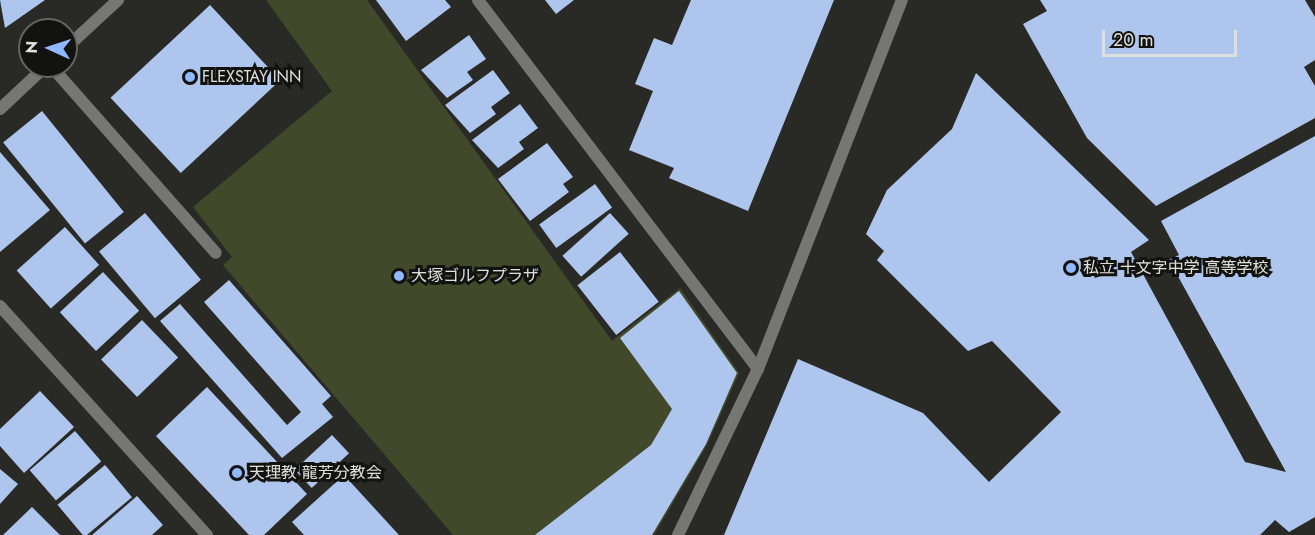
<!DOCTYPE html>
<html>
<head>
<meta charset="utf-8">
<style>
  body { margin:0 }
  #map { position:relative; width:1315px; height:535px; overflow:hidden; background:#292a26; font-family:Jost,"Noto Sans JP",sans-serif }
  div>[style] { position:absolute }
  .green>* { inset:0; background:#42492b }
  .building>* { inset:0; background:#aec6ee; transform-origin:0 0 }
  .service>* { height:12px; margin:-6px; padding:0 6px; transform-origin:6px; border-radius:6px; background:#767775 }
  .minor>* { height:12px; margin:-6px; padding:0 6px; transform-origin:6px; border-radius:6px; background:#767775 }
  .dots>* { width:16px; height:16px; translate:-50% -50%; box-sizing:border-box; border:3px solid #121210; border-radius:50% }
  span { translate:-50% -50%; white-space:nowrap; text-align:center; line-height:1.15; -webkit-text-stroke:6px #121210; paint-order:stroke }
  .poi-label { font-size:16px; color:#dfe0dd }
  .left { translate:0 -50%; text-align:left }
  .north { position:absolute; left:18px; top:18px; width:60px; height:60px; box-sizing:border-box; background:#121210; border:2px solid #646462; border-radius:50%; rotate:273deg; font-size:16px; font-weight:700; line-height:24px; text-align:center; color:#dfe0dd }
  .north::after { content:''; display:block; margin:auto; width:21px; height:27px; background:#90b8fd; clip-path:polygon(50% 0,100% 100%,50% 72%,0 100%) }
  .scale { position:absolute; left:1102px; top:30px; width:135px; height:27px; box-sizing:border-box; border:3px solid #dfe0dd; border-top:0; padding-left:8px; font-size:18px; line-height:21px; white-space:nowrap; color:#dfe0dd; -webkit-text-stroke:4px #121210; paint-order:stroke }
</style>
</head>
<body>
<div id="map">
  <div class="green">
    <i style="clip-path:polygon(266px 0,367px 0,612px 341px,680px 288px,739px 373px,707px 445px,654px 535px,453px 535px,223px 265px,232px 257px,193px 207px,332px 91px)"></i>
  </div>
  <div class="building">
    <i style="clip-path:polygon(0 0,45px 0,5px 28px)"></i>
    <i style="clip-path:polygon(376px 0,445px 0,451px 7px,406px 41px)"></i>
    <i style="clip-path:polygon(545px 0,574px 0,556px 14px)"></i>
    <i style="clip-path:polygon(691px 0,834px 0,748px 211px,669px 178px,674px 168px,629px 150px,653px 91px,635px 84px,654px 38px,672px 45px)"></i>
    <i style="clip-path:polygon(1040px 0,1305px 0,1315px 17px,1315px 60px,1304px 67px,1315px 86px,1315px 118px,1156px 206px,1087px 138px,1023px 24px,1047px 11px)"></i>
    <i style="left:210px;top:5px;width:103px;height:136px;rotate:47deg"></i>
    <i style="clip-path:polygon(469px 35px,486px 59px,467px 72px,473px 80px,447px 98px,421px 70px)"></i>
    <i style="clip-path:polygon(493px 70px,510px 93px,491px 107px,496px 114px,470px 133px,445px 105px)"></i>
    <i style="clip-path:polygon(976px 73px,1149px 240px,1131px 252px,1245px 462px,1286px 472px,1169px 260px,1179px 255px,1161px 221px,1315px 136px,1315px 517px,1289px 532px,1275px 520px,1260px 535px,724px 535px,798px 359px,923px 413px,989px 482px,1061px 412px,992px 341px,968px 351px,877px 260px,884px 251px,866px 234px,887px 190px,952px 129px)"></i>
    <i style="clip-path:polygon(520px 104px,538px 128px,519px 142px,524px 149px,498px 168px,472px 140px)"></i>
    <i style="left:42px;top:111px;width:130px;height:50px;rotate:51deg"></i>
    <i style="clip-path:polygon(547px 143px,573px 177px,563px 184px,569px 192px,530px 221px,498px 179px)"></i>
    <i style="clip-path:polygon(0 152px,50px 210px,0 252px)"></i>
    <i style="left:595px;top:184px;width:29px;height:69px;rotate:54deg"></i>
    <i style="left:145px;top:213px;width:87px;height:60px;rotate:50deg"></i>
    <i style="left:610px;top:213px;width:28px;height:64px;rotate:48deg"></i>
    <i style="left:65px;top:227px;width:51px;height:65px;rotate:48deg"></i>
    <i style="left:620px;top:252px;width:63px;height:54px;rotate:52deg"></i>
    <i style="left:103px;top:272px;width:53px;height:59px;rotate:47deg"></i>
    <i style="clip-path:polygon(229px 280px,331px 396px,322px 404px,333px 417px,282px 458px,160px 321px,180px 304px,287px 425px,301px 412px,204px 302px)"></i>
    <i style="clip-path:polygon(679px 291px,737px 373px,706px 444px,652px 535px,535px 535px,651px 445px,672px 409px,620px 338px)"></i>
    <i style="left:142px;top:320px;width:52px;height:57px;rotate:46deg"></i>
    <i style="clip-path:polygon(207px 387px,307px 494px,264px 535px,249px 535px,156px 436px)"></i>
    <i style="clip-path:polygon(40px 391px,74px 427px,24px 473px,0 446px,0 429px)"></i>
    <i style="left:75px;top:431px;width:40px;height:60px;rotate:49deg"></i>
    <i style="left:332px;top:435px;width:25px;height:51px;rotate:47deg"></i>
    <i style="left:105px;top:465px;width:42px;height:62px;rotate:50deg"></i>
    <i style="clip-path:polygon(0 469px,18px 484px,0 504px)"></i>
    <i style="clip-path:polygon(344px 475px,399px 535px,304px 535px,292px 522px)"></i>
    <i style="clip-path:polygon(137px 496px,163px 525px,152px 535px,92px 535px)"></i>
    <i style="clip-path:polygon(32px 507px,60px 535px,3px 535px)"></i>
  </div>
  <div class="service">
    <i style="left:51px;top:66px;width:249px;rotate:48.6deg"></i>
  </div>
  <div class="minor">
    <i style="left:478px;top:0;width:463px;rotate:52.8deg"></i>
    <i style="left:66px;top:48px;width:71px;rotate:-42.7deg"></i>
    <i style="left:0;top:109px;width:63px;rotate:-43.1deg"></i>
    <i style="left:0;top:306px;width:309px;rotate:47.9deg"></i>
    <i style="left:678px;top:535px;width:184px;rotate:-64.3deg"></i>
    <i style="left:758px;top:369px;width:396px;rotate:-68.7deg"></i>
  </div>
  <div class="dots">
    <i style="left:190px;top:77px;background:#90b8fd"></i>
    <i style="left:1071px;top:268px;background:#90b8fd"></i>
    <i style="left:399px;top:276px;background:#90b8fd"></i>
    <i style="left:237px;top:473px;background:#90b8fd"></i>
  </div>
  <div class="poi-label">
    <span class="left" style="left:202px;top:77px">FLEXSTAY INN</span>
    <span class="left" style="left:1083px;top:268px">私立 十文字中学 高等学校</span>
    <span class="left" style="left:411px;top:276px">大塚ゴルフプラザ</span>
    <span class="left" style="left:249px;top:473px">天理教 龍芳分教会</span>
  </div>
  <div class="north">N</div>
  <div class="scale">20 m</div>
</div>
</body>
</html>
